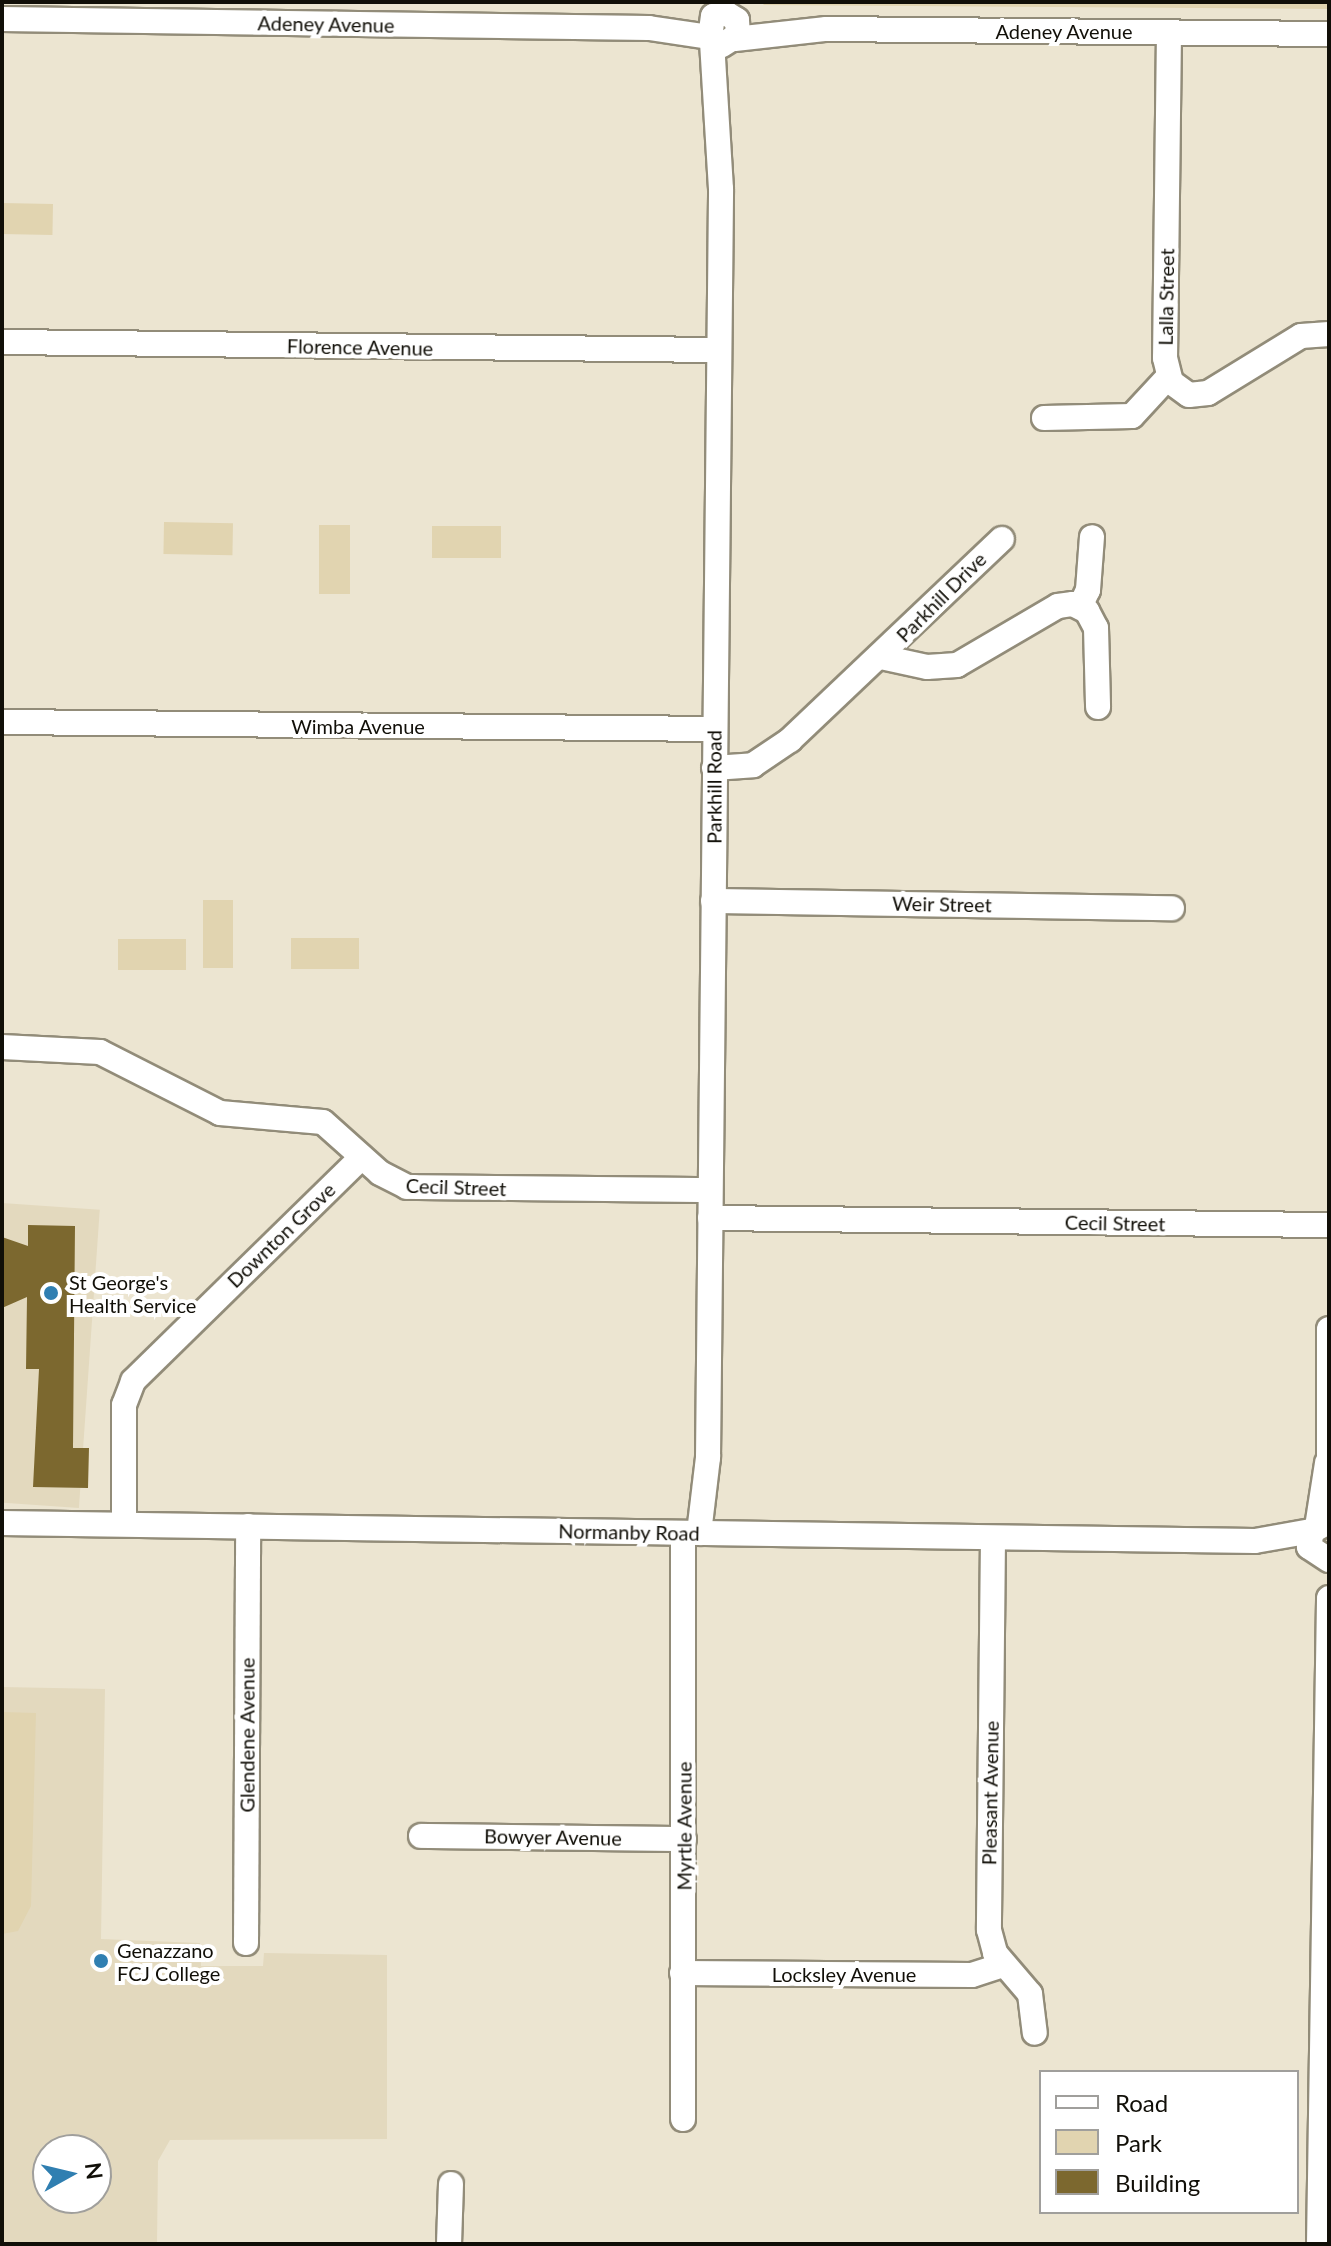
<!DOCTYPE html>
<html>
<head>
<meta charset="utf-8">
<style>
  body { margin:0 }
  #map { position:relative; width:1331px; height:2246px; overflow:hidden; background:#ece5d1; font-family:Lato,sans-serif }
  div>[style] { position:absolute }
  .built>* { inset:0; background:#e3d9be; transform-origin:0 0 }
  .green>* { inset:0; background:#e1d4b0; transform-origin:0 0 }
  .building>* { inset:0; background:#7c682f }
  .roads { filter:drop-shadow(2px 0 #928c79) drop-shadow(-2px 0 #928c79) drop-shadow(0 2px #928c79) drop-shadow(0 -2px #928c79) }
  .minor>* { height:24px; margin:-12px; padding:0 12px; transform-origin:12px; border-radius:12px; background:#fff }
  .dots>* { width:22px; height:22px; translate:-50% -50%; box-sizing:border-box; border:4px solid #fff; border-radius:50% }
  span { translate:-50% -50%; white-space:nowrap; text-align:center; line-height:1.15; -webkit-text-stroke:8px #fff; paint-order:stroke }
  .street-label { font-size:20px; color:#110f08 }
  .poi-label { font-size:20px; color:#110f08 }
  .left { translate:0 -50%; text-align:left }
  .frame { position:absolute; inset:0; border:4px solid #110f08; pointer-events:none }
  .legend { position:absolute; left:1039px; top:2070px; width:260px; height:144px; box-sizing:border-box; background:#fff; border:2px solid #a09f9c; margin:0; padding:10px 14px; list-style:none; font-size:24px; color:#110f08 }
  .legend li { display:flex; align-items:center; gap:16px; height:40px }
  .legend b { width:40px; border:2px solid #a09f9c }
  .north { position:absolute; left:32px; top:2134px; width:80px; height:80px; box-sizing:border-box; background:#fff; border:2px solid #a09f9c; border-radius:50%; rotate:82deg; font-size:22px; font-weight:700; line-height:32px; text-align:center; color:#110f08 }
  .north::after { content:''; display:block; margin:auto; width:28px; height:36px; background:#307fb1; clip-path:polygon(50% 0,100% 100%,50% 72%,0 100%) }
</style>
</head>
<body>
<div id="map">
  <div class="built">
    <i style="left:2px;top:1203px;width:98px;height:299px;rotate:4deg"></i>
    <i style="clip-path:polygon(evenodd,2px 1687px,105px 1689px,101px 1939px,200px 1943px,201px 1966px,263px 1966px,264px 1953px,387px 1955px,387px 2139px,170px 2140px,158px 2161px,157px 2244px,2px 2244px,2px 1687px,48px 2150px,96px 2150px,96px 2198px,48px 2198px,48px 2150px)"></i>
  </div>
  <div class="green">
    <i style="clip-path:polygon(761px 2px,1329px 2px,1329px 9px,764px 5px)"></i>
    <i style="left:2px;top:203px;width:51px;height:31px;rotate:1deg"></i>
    <i style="left:164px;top:522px;width:69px;height:32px;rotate:1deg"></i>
    <i style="left:319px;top:525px;width:31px;height:69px"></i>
    <i style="left:432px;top:526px;width:69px;height:32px"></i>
    <i style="left:203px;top:900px;width:30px;height:68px"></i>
    <i style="left:291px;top:938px;width:68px;height:31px"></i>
    <i style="left:118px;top:939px;width:68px;height:31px"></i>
    <i style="clip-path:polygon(2px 1712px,36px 1713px,31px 1906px,18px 1931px,2px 1934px)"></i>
  </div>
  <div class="building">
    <i style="clip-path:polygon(28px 1225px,75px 1226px,73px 1448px,89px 1448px,88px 1488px,33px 1487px,39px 1369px,26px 1369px,27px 1297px,2px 1308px,2px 1237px,28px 1246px)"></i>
  </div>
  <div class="roads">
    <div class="minor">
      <i style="left:2px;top:19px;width:647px;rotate:0.8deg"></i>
      <i style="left:649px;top:28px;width:62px;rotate:8.4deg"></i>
      <i style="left:710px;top:37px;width:14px;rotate:34deg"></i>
      <i style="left:722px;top:45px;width:19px;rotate:-32deg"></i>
      <i style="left:738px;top:35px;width:15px;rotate:-94deg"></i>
      <i style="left:737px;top:20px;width:13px;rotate:-148deg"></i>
      <i style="left:726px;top:13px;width:13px;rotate:167deg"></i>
      <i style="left:713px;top:16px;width:21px;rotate:98deg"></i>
      <i style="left:1169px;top:32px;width:326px;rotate:90.7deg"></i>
      <i style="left:1165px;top:358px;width:25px;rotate:76deg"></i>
      <i style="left:1171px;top:382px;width:22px;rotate:36deg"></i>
      <i style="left:1189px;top:395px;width:19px;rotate:-6deg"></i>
      <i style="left:1208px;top:393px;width:109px;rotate:-31.5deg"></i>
      <i style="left:1301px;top:336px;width:28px;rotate:-4deg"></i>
      <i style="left:735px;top:39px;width:92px;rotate:-6.3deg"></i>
      <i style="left:826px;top:29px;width:503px;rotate:0.57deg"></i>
      <i style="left:2px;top:342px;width:716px;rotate:0.64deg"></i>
      <i style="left:1044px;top:418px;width:88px;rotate:-1.3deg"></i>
      <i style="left:1132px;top:416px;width:53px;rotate:-47.3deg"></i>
      <i style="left:1080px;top:607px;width:19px;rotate:-65deg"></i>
      <i style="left:1088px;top:590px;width:53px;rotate:-85.7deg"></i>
      <i style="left:881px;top:657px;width:47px;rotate:12.3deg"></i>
      <i style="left:927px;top:667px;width:30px;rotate:-4deg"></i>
      <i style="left:957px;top:665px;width:117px;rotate:-30.3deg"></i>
      <i style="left:1058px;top:606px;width:15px;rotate:-8deg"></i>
      <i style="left:1073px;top:604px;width:16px;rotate:27deg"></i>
      <i style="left:1087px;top:611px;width:19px;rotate:62deg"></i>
      <i style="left:1096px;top:628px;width:79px;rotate:88.5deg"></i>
      <i style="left:2px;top:722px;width:713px;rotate:0.56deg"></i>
      <i style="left:714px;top:768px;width:39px;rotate:-4deg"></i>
      <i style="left:753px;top:765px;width:45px;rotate:-34deg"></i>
      <i style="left:790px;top:740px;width:292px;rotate:-43.5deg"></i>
      <i style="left:713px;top:901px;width:459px;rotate:0.9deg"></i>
      <i style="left:2px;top:1047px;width:98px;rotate:2.9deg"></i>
      <i style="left:100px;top:1052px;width:135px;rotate:26.9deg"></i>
      <i style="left:220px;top:1113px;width:103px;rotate:5deg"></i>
      <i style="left:323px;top:1122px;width:76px;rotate:41.8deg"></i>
      <i style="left:380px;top:1173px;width:30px;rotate:27deg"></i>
      <i style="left:407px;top:1187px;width:303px;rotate:0.6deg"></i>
      <i style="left:710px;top:1218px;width:619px;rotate:0.65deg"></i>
      <i style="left:1329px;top:1329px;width:147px;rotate:90deg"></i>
      <i style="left:2px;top:1523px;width:1253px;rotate:0.82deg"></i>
      <i style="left:1255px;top:1541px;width:58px;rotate:-10deg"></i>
      <i style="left:124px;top:1524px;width:119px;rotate:-90deg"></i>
      <i style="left:124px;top:1405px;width:26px;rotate:-69deg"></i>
      <i style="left:133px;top:1381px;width:320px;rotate:-44.4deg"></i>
      <i style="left:1323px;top:1525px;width:13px;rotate:151deg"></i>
      <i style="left:1312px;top:1531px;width:16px;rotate:101deg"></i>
      <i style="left:1309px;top:1547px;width:24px;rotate:33deg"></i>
      <i style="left:1317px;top:1527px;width:65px;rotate:-81.1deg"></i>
      <i style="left:699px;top:1533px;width:76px;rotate:-83.2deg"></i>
      <i style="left:708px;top:1458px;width:1269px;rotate:-89.41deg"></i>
      <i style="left:721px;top:189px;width:149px;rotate:-93.5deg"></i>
      <i style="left:993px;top:1538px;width:392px;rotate:90.6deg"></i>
      <i style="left:989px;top:1930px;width:24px;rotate:75deg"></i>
      <i style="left:995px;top:1953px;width:54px;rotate:49.5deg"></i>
      <i style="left:1030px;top:1994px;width:39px;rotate:83deg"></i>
      <i style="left:421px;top:1836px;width:263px;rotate:0.7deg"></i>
      <i style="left:246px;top:1943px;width:417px;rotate:-89.7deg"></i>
      <i style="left:682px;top:1973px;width:290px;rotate:0.4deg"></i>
      <i style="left:972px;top:1975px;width:33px;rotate:-18deg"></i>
      <i style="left:683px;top:2119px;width:586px;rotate:-90deg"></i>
      <i style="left:449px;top:2244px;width:60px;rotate:-88.1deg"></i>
      <i style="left:1319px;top:2244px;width:646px;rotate:-89.11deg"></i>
    </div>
  </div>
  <div class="dots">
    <i style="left:51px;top:1293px;background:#307fb1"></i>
    <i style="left:101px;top:1961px;background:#307fb1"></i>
  </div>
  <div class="street-label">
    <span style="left:326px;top:24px;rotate:1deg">Adeney Avenue</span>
    <span style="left:1064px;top:31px">Adeney Avenue</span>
    <span style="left:1166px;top:297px;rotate:-89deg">Lalla Street</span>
    <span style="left:360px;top:347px;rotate:1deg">Florence Avenue</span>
    <span style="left:941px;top:597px;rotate:-45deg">Parkhill Drive</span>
    <span style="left:358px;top:726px">Wimba Avenue</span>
    <span style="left:714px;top:787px;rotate:-90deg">Parkhill Road</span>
    <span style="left:942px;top:904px;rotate:1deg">Weir Street</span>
    <span style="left:456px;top:1187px;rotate:2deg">Cecil Street</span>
    <span style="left:1115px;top:1223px;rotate:1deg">Cecil Street</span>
    <span style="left:281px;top:1235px;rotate:-44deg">Downton Grove</span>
    <span style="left:629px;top:1532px;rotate:1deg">Normanby Road</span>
    <span style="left:247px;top:1735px;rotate:-90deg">Glendene Avenue</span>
    <span style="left:990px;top:1793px;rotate:-89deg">Pleasant Avenue</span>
    <span style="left:684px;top:1826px;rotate:-90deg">Myrtle Avenue</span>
    <span style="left:553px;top:1837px;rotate:1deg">Bowyer Avenue</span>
    <span style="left:844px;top:1974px">Locksley Avenue</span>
  </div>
  <div class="poi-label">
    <span class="left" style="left:69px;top:1294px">St George's<br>Health Service</span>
    <span class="left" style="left:117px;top:1962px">Genazzano<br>FCJ College</span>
  </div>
  <div class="frame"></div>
  <ul class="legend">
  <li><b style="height:10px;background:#fff"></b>Road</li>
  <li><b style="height:22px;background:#e1d4b0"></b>Park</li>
  <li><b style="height:22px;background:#7c682f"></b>Building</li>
  </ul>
  <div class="north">N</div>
</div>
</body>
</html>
